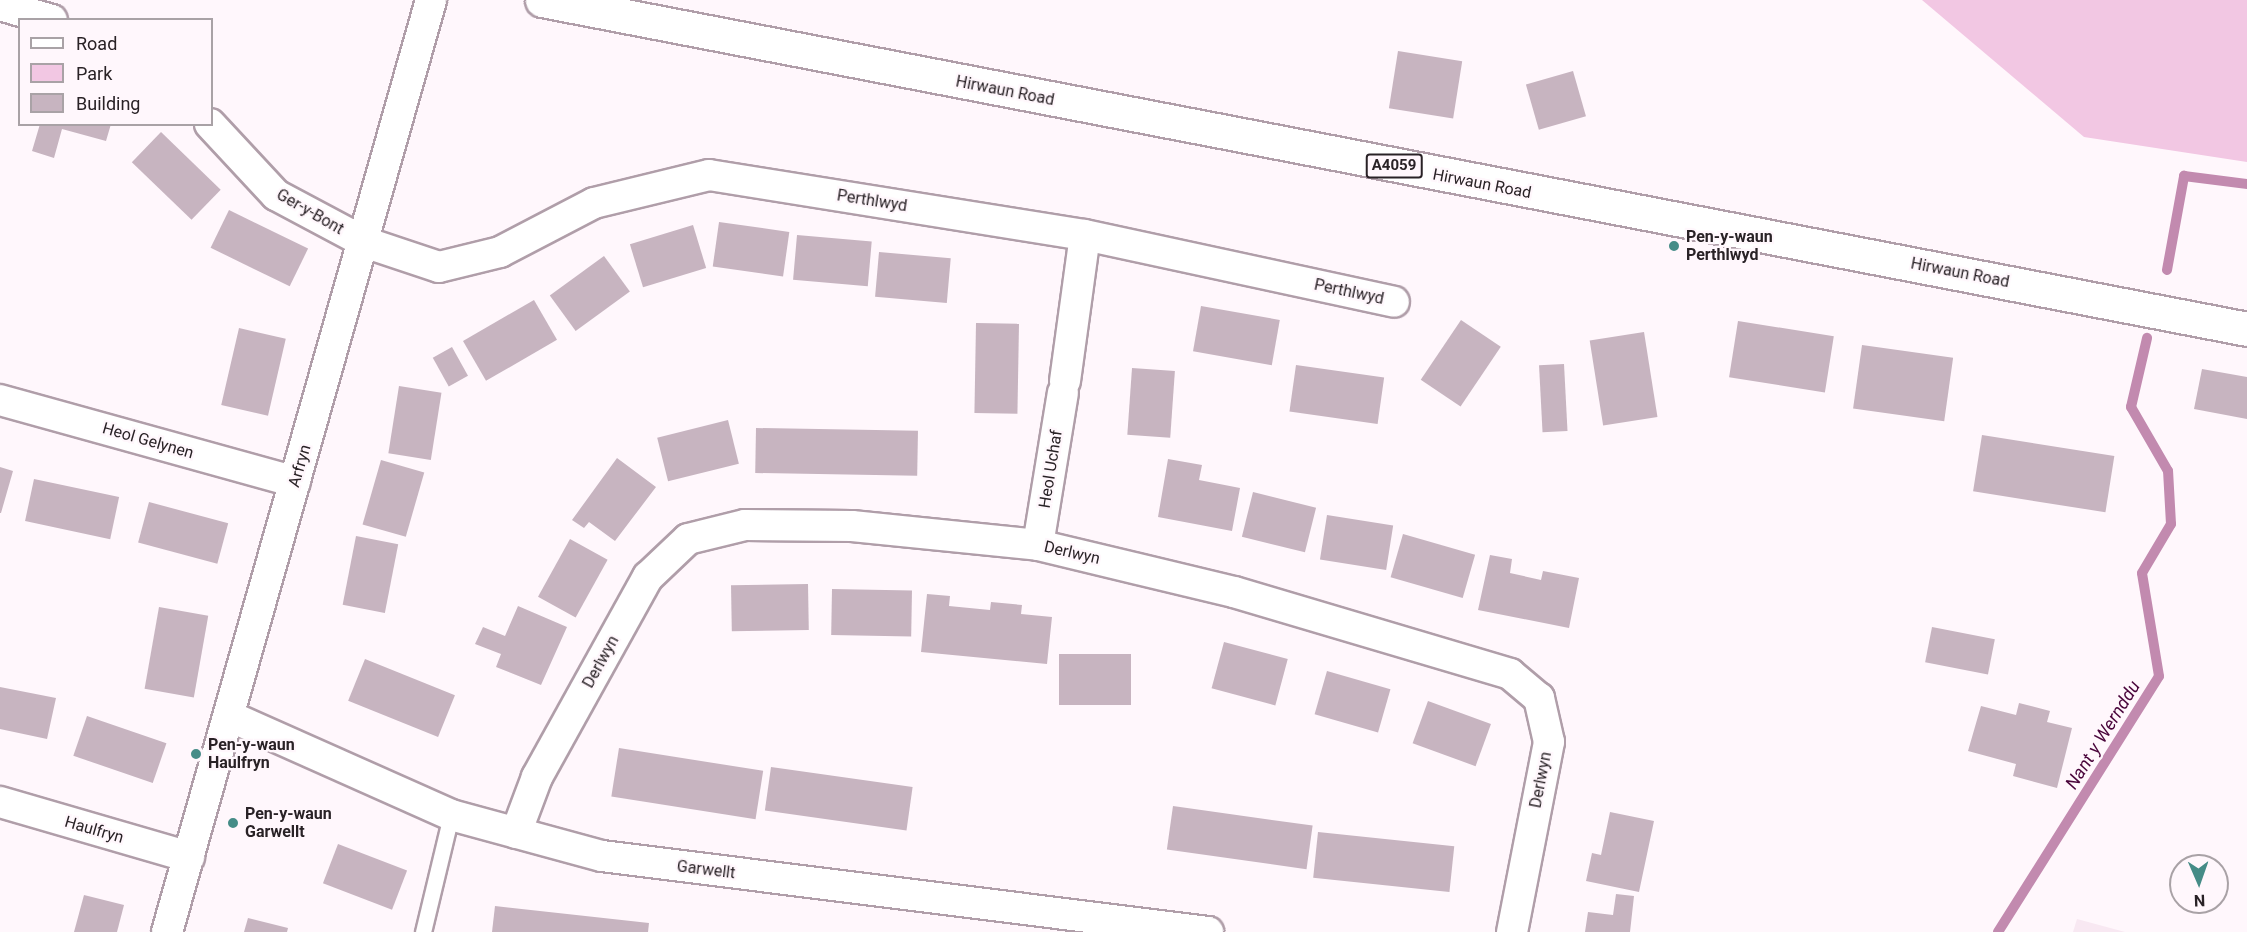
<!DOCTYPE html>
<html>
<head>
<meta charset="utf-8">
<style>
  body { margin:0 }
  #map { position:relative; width:2247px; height:932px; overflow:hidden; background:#fff7fc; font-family:Roboto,sans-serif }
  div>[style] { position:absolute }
  .built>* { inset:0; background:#f8e8f2 }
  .green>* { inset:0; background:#f2c7e3 }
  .stream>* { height:10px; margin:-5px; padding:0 5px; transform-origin:5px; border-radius:5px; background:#c28aaf }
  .building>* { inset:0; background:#c7b4c0; transform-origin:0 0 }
  .roads { filter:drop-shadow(2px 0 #b09ea9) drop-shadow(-2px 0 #b09ea9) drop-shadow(0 2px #b09ea9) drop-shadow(0 -2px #b09ea9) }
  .service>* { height:15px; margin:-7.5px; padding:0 7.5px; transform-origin:7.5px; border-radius:7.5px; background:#fff }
  .minor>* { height:30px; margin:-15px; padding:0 15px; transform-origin:15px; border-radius:15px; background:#fff }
  .primary>* { height:33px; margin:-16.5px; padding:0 16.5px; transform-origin:16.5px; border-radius:16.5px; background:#fff }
  .dots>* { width:16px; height:16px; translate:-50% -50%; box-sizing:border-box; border:3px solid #fff7fc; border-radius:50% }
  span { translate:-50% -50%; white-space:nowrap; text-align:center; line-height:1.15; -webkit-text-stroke:4.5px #fff7fc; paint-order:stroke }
  .shield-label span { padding:2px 4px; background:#fff7fc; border:2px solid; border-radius:4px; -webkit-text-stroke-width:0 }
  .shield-label { font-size:15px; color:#292226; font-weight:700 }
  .street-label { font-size:16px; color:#292226 }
  .poi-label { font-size:16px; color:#292226; font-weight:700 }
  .left { translate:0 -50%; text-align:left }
  .water-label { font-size:18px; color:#4a053b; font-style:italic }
  .legend { position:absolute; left:18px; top:18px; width:195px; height:108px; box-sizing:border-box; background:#fff7fc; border:2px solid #a9a2a6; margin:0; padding:8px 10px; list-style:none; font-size:18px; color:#292226 }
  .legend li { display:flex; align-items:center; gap:12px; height:30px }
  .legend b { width:30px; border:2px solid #a9a2a6 }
  .north { position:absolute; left:2169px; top:854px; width:60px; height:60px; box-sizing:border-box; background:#fff7fc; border:2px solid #a9a2a6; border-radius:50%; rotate:178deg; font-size:16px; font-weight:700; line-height:24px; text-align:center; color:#292226 }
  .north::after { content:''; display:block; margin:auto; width:21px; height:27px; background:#458c87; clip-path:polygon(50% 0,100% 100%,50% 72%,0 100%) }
</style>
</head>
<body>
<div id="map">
  <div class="built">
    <i style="clip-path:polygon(2077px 919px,2125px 932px,2073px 932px)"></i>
  </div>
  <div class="green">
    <i style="clip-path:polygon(1922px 0,2247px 0,2247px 162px,2084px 137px)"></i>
  </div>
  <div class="stream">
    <i style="left:2167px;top:270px;width:96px;rotate:-79.7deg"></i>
    <i style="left:2184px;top:176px;width:64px;rotate:7.2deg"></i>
    <i style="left:1998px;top:932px;width:302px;rotate:-57.8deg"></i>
    <i style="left:2159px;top:676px;width:104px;rotate:-99.4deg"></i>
    <i style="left:2142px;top:573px;width:57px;rotate:-59.4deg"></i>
    <i style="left:2171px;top:524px;width:53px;rotate:-93.2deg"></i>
    <i style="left:2168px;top:471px;width:74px;rotate:-120deg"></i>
    <i style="left:2131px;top:407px;width:71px;rotate:-76.9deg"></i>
  </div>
  <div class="building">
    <i style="left:1398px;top:51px;width:65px;height:58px;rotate:9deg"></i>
    <i style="left:1573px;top:71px;width:47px;height:49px;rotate:74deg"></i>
    <i style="clip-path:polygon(40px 124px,111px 124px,106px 141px,62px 129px,54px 158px,32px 151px)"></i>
    <i style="left:161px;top:132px;width:83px;height:42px;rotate:44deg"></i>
    <i style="left:229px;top:210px;width:88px;height:42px;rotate:26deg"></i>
    <i style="left:719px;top:222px;width:71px;height:45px;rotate:8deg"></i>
    <i style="left:693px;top:225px;width:45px;height:66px;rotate:73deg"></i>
    <i style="left:797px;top:235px;width:75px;height:45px;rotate:5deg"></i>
    <i style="left:879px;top:252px;width:72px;height:45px;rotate:5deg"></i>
    <i style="left:604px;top:256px;width:44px;height:67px;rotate:54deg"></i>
    <i style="left:534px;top:300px;width:46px;height:82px;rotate:60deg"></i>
    <i style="left:1201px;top:306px;width:80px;height:46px;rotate:10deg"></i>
    <i style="left:1461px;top:320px;width:48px;height:72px;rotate:34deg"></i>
    <i style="left:1738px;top:321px;width:97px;height:57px;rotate:9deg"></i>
    <i style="left:976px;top:323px;width:43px;height:90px;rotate:1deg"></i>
    <i style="left:239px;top:328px;width:48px;height:79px;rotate:13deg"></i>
    <i style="left:1644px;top:332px;width:86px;height:55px;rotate:81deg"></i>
    <i style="left:1862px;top:345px;width:92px;height:64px;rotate:8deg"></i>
    <i style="left:452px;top:347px;width:33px;height:22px;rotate:61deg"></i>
    <i style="left:1564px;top:364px;width:67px;height:25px;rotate:87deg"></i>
    <i style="left:1296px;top:365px;width:89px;height:47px;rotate:8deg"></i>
    <i style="left:1132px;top:368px;width:43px;height:67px;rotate:4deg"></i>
    <i style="clip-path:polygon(2202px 369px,2247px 377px,2247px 419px,2194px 409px)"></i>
    <i style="left:399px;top:386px;width:43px;height:68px;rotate:9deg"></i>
    <i style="left:728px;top:420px;width:45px;height:73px;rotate:76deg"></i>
    <i style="left:756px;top:428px;width:162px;height:45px;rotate:1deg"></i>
    <i style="left:1982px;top:435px;width:134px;height:57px;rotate:9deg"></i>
    <i style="clip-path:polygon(617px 458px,656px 487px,615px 541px,589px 522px,584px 528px,572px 520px)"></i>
    <i style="clip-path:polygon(1168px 459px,1202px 465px,1199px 480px,1240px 488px,1232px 531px,1158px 517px)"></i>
    <i style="left:381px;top:460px;width:45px;height:67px;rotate:16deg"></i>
    <i style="clip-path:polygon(0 467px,13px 471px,1px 513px,0 513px)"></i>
    <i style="left:34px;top:479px;width:87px;height:43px;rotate:12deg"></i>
    <i style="left:1253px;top:492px;width:65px;height:46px;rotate:14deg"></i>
    <i style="left:149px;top:502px;width:82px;height:42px;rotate:15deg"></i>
    <i style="left:1327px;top:515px;width:67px;height:45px;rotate:9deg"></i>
    <i style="left:1403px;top:534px;width:75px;height:45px;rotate:16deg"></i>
    <i style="left:356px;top:536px;width:43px;height:70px;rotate:11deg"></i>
    <i style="left:570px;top:539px;width:43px;height:66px;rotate:29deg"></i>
    <i style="clip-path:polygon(1490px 555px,1512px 559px,1510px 573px,1541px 580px,1543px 571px,1579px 578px,1569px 628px,1478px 610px)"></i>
    <i style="left:808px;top:584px;width:46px;height:77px;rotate:89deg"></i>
    <i style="left:832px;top:589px;width:80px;height:46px;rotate:1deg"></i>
    <i style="clip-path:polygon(927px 594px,950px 596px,949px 606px,990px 610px,991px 602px,1022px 605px,1021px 614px,1052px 617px,1047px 664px,921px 652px)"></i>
    <i style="clip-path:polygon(518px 606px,567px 627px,541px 685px,496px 667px,501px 654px,475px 644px,483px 627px,505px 636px)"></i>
    <i style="left:159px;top:607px;width:50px;height:83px;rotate:10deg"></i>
    <i style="left:1932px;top:627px;width:64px;height:36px;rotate:11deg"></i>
    <i style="left:1224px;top:642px;width:66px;height:48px;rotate:15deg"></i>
    <i style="left:1131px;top:654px;width:51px;height:72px;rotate:90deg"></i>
    <i style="left:365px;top:659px;width:97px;height:45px;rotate:22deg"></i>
    <i style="left:1327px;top:671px;width:66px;height:45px;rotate:16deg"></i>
    <i style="clip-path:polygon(0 687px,56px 698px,47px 739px,0 729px)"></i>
    <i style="left:1428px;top:701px;width:67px;height:45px;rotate:20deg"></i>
    <i style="clip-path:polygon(2019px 703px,2050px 711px,2047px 722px,2072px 728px,2057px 788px,2013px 776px,2016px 764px,1968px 751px,1981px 706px,2016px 715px)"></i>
    <i style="left:87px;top:716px;width:84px;height:42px;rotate:19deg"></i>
    <i style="left:619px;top:748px;width:146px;height:49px;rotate:9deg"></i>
    <i style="left:771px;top:767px;width:143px;height:44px;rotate:8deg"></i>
    <i style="left:1173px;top:806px;width:141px;height:44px;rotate:8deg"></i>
    <i style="clip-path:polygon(1610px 812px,1654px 821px,1639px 892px,1586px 881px,1592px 853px,1601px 855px)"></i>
    <i style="left:1318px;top:832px;width:137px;height:46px;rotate:6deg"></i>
    <i style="left:338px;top:844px;width:74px;height:42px;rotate:21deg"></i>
    <i style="clip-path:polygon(1616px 894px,1634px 896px,1630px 932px,1585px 932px,1588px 912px,1613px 915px)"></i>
    <i style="clip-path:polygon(84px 895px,124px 905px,117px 932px,74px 932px)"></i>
    <i style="clip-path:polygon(495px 906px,649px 923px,648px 932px,492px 932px)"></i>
    <i style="clip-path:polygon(248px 918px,288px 928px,287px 932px,244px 932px)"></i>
  </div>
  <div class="roads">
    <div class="service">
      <i style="left:423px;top:932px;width:120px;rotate:-76.5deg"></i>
    </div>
    <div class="minor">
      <i style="left:0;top:5px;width:54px;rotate:16.1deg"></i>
      <i style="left:210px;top:124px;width:97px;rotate:47.1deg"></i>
      <i style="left:276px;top:195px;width:100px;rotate:28.1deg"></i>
      <i style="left:364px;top:242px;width:79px;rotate:18.4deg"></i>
      <i style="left:439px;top:267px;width:63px;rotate:-13.8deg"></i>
      <i style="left:500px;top:252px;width:106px;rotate:-27.5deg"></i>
      <i style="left:594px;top:203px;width:118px;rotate:-13.7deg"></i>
      <i style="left:709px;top:175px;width:381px;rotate:9.1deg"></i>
      <i style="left:1085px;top:235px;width:316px;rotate:12.2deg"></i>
      <i style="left:1065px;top:381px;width:147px;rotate:-82.2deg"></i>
      <i style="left:0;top:400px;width:306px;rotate:15.5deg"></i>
      <i style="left:1038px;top:545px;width:154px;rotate:-80.7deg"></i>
      <i style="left:229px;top:716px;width:243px;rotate:24deg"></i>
      <i style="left:451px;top:815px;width:156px;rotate:15.2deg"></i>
      <i style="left:602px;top:856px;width:611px;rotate:7.15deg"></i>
      <i style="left:0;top:802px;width:197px;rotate:16.2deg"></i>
      <i style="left:516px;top:833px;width:60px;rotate:-69.4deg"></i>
      <i style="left:537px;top:777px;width:229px;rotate:-61deg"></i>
      <i style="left:648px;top:577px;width:55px;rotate:-43.5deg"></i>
      <i style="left:688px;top:539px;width:59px;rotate:-13.8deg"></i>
      <i style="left:745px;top:525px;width:107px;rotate:0.5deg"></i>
      <i style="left:852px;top:526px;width:187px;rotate:5.8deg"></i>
      <i style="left:1038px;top:545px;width:202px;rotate:13.5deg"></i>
      <i style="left:1234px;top:592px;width:288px;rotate:16.5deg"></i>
      <i style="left:1510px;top:674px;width:38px;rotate:40deg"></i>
      <i style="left:1539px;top:698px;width:45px;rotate:77.2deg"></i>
      <i style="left:1549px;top:742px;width:194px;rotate:101deg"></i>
      <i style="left:167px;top:932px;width:969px;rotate:-74.18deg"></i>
    </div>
    <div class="primary">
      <i style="left:542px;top:0;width:1736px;rotate:10.92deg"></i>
    </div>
  </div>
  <div class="dots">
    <i style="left:1674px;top:246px;background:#458c87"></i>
    <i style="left:196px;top:754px;background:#458c87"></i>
    <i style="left:233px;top:823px;background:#458c87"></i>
  </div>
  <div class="shield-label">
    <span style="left:1394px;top:166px">A4059</span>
  </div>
  <div class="street-label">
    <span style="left:1005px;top:91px;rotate:11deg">Hirwaun Road</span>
    <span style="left:1482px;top:184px;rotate:11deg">Hirwaun Road</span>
    <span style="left:872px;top:201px;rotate:9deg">Perthlwyd</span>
    <span style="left:310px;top:212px;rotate:30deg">Ger-y-Bont</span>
    <span style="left:1960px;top:273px;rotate:11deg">Hirwaun Road</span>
    <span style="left:1349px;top:292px;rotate:12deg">Perthlwyd</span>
    <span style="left:148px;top:441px;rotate:16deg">Heol Gelynen</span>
    <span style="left:300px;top:466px;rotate:-74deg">Arfryn</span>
    <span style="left:1051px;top:469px;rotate:-81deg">Heol Uchaf</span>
    <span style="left:1072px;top:553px;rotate:13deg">Derlwyn</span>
    <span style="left:601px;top:662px;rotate:-61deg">Derlwyn</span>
    <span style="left:1541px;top:780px;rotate:-79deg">Derlwyn</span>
    <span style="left:94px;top:830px;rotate:16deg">Haulfryn</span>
    <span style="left:706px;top:870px;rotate:7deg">Garwellt</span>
  </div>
  <div class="poi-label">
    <span class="left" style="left:1686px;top:246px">Pen-y-waun<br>Perthlwyd</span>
    <span class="left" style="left:208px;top:754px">Pen-y-waun<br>Haulfryn</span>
    <span class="left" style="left:245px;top:823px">Pen-y-waun<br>Garwellt</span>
  </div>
  <div class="water-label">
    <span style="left:2103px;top:735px;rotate:-58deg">Nant y Wernddu</span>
  </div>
  <ul class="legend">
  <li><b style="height:8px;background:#fff"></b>Road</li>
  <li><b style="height:16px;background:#f2c7e3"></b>Park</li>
  <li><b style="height:16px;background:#c7b4c0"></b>Building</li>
  </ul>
  <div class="north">N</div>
</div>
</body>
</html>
